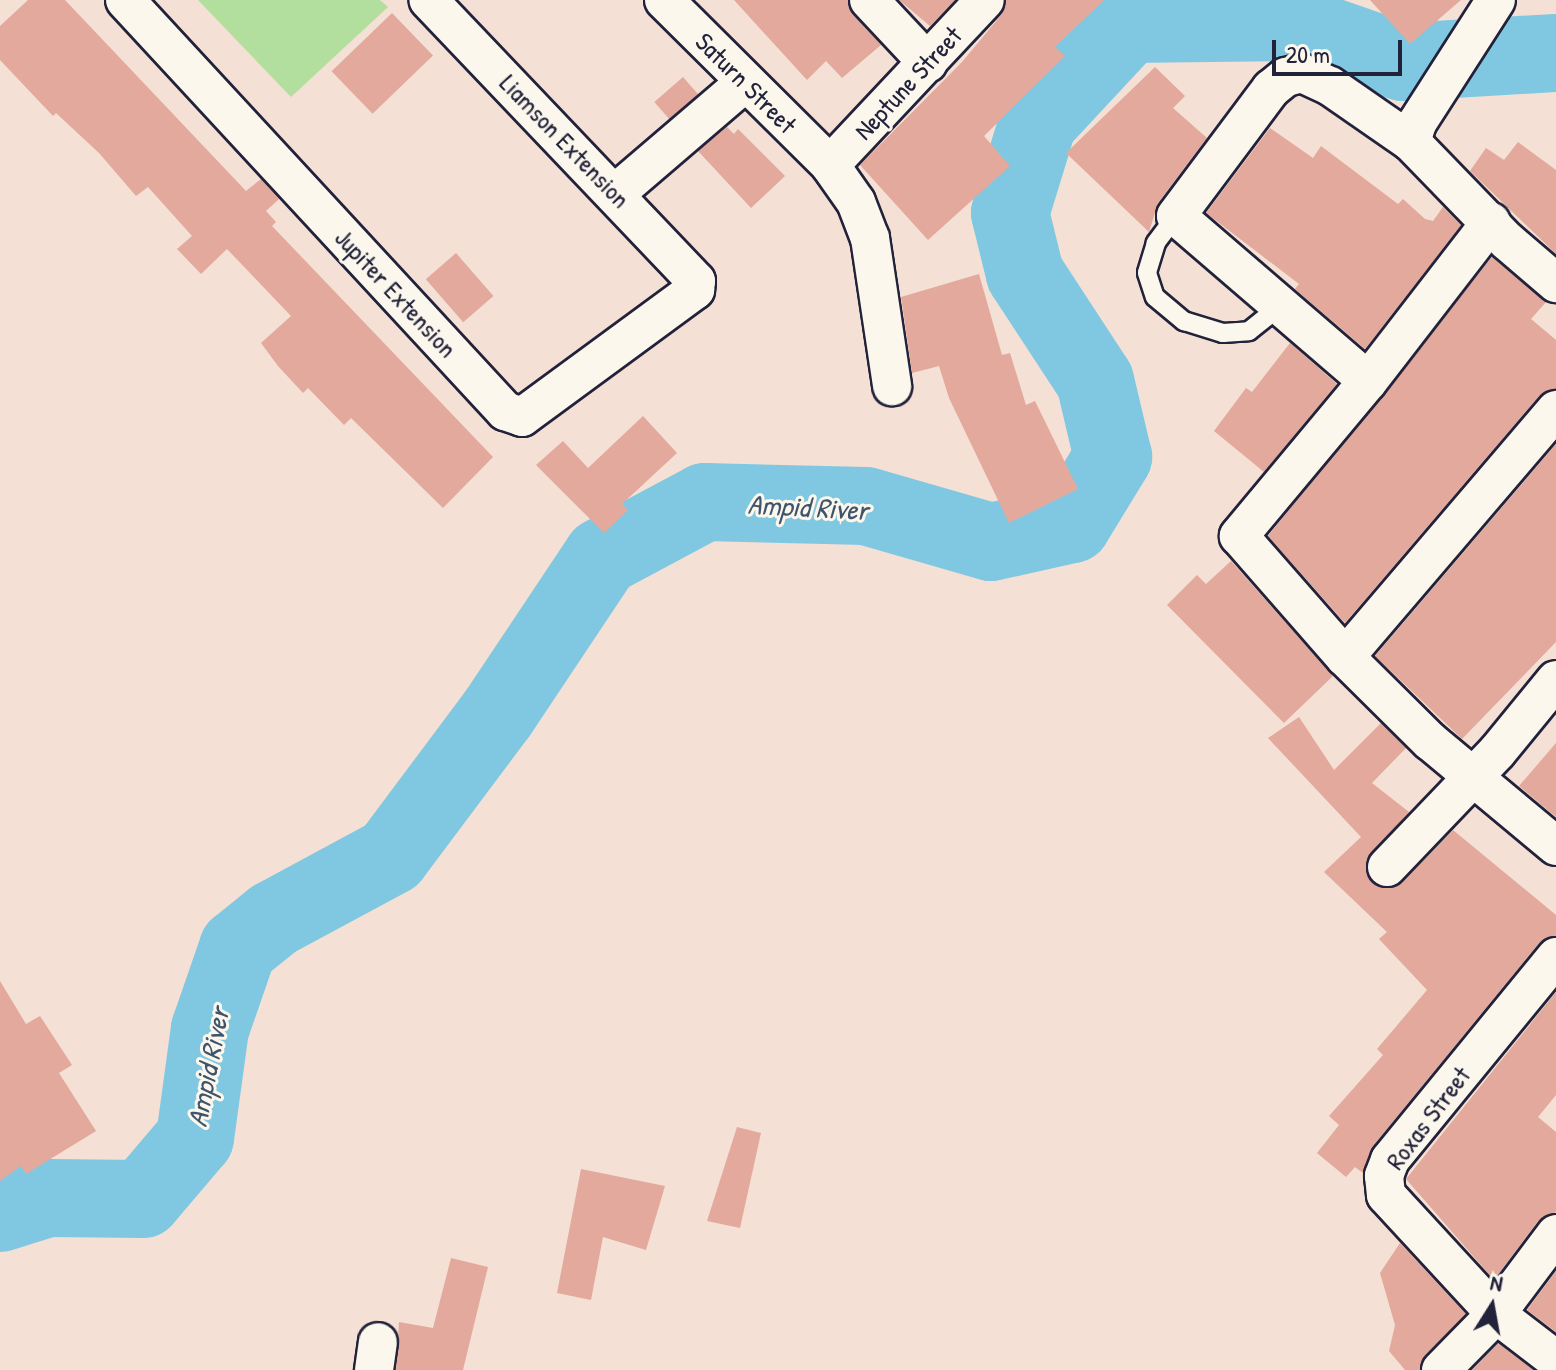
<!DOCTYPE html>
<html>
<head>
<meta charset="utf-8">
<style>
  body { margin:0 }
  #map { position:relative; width:1556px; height:1370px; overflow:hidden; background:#f4e0d4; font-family:"Patrick Hand",sans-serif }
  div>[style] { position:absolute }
  .green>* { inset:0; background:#b2df9d }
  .river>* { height:78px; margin:-39px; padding:0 39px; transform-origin:39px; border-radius:39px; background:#80c8e1 }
  .building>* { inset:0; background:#e2a99c; transform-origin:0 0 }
  .roads { filter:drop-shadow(2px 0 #22223b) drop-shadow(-2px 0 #22223b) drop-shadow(0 2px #22223b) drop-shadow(0 -2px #22223b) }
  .service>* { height:18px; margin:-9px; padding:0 9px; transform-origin:9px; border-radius:9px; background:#fbf7ec }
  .minor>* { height:38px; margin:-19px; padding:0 19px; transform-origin:19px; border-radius:19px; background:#fbf7ec }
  span { translate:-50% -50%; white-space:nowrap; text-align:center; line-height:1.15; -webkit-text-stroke:6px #fbf7ec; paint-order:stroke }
  .street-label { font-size:26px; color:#22223b }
  .water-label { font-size:28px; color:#3e546d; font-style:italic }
  .north { position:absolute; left:1452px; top:1266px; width:80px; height:80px; -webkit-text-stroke:6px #fbf7ec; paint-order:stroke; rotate:11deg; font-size:22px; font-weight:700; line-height:32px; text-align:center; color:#22223b }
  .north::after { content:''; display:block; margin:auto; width:28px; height:36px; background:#22223b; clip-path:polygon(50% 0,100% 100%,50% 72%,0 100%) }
  .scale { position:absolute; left:1272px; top:40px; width:130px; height:36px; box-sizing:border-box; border:4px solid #22223b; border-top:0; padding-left:10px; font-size:24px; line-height:28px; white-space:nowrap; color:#22223b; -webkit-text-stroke:6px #fbf7ec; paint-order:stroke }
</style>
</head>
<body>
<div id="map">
  <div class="green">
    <i style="clip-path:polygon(198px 0,380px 0,388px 7px,291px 97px)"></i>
  </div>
  <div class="river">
    <i style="left:0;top:1213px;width:50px;rotate:-17.4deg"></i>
    <i style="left:48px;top:1198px;width:95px;rotate:0.6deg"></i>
    <i style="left:143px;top:1199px;width:80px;rotate:-49.6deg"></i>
    <i style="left:195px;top:1138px;width:110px;rotate:-82.2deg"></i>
    <i style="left:210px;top:1029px;width:86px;rotate:-70.9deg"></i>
    <i style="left:238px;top:948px;width:46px;rotate:-38.9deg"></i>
    <i style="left:274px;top:919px;width:133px;rotate:-28.3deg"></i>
    <i style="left:391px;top:856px;width:179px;rotate:-53.2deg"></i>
    <i style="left:498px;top:713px;width:187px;rotate:-56.3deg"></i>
    <i style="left:602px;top:557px;width:117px;rotate:-28.1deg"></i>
    <i style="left:705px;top:502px;width:161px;rotate:1.4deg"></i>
    <i style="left:866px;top:506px;width:130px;rotate:16.1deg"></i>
    <i style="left:991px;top:542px;width:83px;rotate:-12.5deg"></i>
    <i style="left:1072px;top:524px;width:79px;rotate:-58.5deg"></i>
    <i style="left:1113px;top:457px;width:78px;rotate:-103.3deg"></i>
    <i style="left:1095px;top:381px;width:128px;rotate:-123.2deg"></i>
    <i style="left:1025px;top:274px;width:63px;rotate:-103.8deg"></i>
    <i style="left:1010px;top:213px;width:95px;rotate:-72.9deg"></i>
    <i style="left:1038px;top:122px;width:134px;rotate:-47.1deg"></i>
    <i style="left:1129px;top:24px;width:159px;rotate:-0.7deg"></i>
    <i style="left:1288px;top:22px;width:122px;rotate:19.2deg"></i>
    <i style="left:1403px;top:62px;width:153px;rotate:-3.4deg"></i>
  </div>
  <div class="building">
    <i style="clip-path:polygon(28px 0,65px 0,246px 191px,261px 179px,279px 199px,266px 211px,276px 222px,272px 226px,493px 457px,443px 508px,351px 418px,344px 425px,308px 388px,303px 393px,278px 366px,261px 343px,291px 316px,227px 249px,201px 274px,177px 249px,192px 236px,148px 187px,136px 196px,99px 153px,56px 113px,53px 116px,0 60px,0 26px)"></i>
    <i style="clip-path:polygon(734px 0,848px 0,853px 15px,881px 45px,842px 78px,826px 61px,807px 80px)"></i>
    <i style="clip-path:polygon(899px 0,955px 0,930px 26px)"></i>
    <i style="clip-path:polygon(1006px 0,1104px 0,1055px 47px,1065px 56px,984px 136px,1010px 166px,928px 240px,860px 165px,962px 62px,1002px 14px)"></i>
    <i style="clip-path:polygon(1370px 0,1461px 0,1410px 44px)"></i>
    <i style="left:392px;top:13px;width:59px;height:84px;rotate:46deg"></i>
    <i style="clip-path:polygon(1155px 67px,1185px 96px,1173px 108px,1207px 138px,1158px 203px,1149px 232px,1066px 153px)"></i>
    <i style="left:683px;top:77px;width:23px;height:38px;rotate:49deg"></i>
    <i style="clip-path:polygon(727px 127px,734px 134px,738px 129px,785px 176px,751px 208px,698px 151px)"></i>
    <i style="clip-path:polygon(1270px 128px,1313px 158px,1321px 146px,1398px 204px,1403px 199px,1425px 219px,1433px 221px,1443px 207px,1461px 225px,1365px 349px,1295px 289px,1299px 284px,1206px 213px)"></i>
    <i style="clip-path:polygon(1518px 142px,1556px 170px,1556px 254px,1470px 171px,1486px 148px,1504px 160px)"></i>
    <i style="left:456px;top:253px;width:57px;height:40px;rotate:49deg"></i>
    <i style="clip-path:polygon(1492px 257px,1546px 302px,1531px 319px,1556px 340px,1556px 389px,1539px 396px,1345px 623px,1268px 536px)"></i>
    <i style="clip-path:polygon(979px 274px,1002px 355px,1010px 353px,1026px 405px,1035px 401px,1078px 489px,1009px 523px,949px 398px,939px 366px,912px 373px,901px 297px)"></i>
    <i style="clip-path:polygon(1290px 343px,1337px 384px,1264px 472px,1214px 431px,1246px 388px,1252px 392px)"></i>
    <i style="clip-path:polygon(643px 416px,677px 453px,622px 504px,628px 510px,604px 533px,536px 465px,563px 441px,588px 468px)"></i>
    <i style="clip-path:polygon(1556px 444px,1556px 642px,1462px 739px,1375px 656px)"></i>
    <i style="clip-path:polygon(1231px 561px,1333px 676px,1284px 723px,1167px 605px,1197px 575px,1206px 584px)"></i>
    <i style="clip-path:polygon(1299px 717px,1334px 770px,1381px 723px,1406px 748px,1372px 783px,1409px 812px,1366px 861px,1372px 883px,1383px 888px,1402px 883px,1453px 830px,1556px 915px,1556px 936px,1539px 943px,1373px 1146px,1363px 1173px,1355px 1167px,1346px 1177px,1317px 1153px,1339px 1125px,1329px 1116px,1383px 1055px,1377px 1049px,1427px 990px,1379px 939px,1387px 932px,1324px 872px,1361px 837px,1268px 738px)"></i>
    <i style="clip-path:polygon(1556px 743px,1556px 817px,1519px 786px)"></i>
    <i style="clip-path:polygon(0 981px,26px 1024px,40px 1016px,72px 1065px,59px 1073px,96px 1131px,26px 1174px,21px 1166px,0 1181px)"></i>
    <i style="clip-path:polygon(1556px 992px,1556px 1095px,1538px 1117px,1556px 1132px,1556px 1212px,1538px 1221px,1494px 1280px,1406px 1179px)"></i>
    <i style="clip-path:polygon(737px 1127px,761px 1133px,740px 1228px,707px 1221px)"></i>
    <i style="clip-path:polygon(581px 1169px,665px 1186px,646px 1250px,603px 1237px,591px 1300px,557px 1293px)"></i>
    <i style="clip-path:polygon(1400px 1243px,1466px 1314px,1425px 1355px,1420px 1370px,1405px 1370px,1389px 1351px,1395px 1325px,1380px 1273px)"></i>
    <i style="clip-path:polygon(451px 1258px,488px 1267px,463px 1370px,396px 1370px,399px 1322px,433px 1328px)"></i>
    <i style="clip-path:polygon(1556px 1271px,1556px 1332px,1527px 1310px)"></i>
    <i style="clip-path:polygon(1498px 1343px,1533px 1370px,1472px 1370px)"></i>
  </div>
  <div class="roads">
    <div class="service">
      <i style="left:1176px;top:216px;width:34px;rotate:127deg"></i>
      <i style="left:1156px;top:243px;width:31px;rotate:107deg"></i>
      <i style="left:1147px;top:273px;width:25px;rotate:72deg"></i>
      <i style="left:1155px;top:297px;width:38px;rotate:40deg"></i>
      <i style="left:1184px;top:321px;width:41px;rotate:17.1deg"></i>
      <i style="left:1223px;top:333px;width:26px;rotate:-4deg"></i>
      <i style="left:1249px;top:331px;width:45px;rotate:-38.7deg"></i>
    </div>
    <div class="minor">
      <i style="left:125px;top:0;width:560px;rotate:47.24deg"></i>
      <i style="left:505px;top:411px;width:18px;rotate:19deg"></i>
      <i style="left:522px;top:417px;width:215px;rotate:-36.3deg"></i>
      <i style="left:695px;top:290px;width:9px;rotate:-84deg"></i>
      <i style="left:696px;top:281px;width:388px;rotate:-133.6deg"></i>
      <i style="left:664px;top:0;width:234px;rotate:44.8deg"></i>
      <i style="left:830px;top:165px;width:45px;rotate:54.9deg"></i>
      <i style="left:856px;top:202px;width:39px;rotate:69deg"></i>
      <i style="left:870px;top:238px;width:150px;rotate:81.5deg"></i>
      <i style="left:869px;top:0;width:86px;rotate:46.9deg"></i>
      <i style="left:1411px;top:142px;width:20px;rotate:-72deg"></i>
      <i style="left:1417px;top:123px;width:146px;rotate:-57.3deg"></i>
      <i style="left:830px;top:165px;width:226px;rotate:-46.8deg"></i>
      <i style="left:616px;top:193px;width:167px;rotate:-40.6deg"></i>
      <i style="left:1491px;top:222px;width:201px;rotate:127.7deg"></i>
      <i style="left:1368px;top:381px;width:202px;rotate:129.8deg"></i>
      <i style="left:1239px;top:536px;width:161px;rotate:48.8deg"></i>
      <i style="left:1345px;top:657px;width:120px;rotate:44.7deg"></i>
      <i style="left:1430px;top:741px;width:164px;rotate:39.8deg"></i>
      <i style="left:1368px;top:381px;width:253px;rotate:-139.3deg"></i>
      <i style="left:1176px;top:216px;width:159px;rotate:-53.2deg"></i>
      <i style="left:1271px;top:89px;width:19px;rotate:-39deg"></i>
      <i style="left:1286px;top:77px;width:16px;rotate:-14deg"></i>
      <i style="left:1302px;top:73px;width:31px;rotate:25deg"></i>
      <i style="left:1330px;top:86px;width:98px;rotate:34.7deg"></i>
      <i style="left:1411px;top:142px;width:138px;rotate:45.9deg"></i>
      <i style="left:1507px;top:241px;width:65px;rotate:40.6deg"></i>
      <i style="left:1345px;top:657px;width:325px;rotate:-49.5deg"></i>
      <i style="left:1387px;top:867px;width:159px;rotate:-46.3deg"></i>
      <i style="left:1497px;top:752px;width:93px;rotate:-50.7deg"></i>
      <i style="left:1556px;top:957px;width:262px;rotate:129.3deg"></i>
      <i style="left:1390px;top:1160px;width:17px;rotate:111deg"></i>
      <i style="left:1384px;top:1176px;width:19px;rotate:84deg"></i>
      <i style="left:1386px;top:1195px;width:162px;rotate:47.3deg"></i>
      <i style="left:1496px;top:1314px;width:76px;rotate:37.5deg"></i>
      <i style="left:374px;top:1370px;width:28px;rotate:-82deg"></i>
      <i style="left:1441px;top:1370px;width:78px;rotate:-45.5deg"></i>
      <i style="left:1496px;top:1314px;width:100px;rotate:-53.1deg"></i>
    </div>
  </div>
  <div class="street-label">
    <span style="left:746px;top:83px;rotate:45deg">Saturn Street</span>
    <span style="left:908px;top:83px;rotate:-47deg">Neptune Street</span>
    <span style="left:565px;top:141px;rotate:46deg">Liamson Extension</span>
    <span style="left:396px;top:293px;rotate:47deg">Jupiter Extension</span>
    <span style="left:1428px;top:1118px;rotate:-53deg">Roxas Street</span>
  </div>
  <div class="water-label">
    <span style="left:808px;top:507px;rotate:3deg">Ampid River</span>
    <span style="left:208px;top:1067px;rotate:-79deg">Ampid River</span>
  </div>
  <div class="north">N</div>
  <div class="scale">20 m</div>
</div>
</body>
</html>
